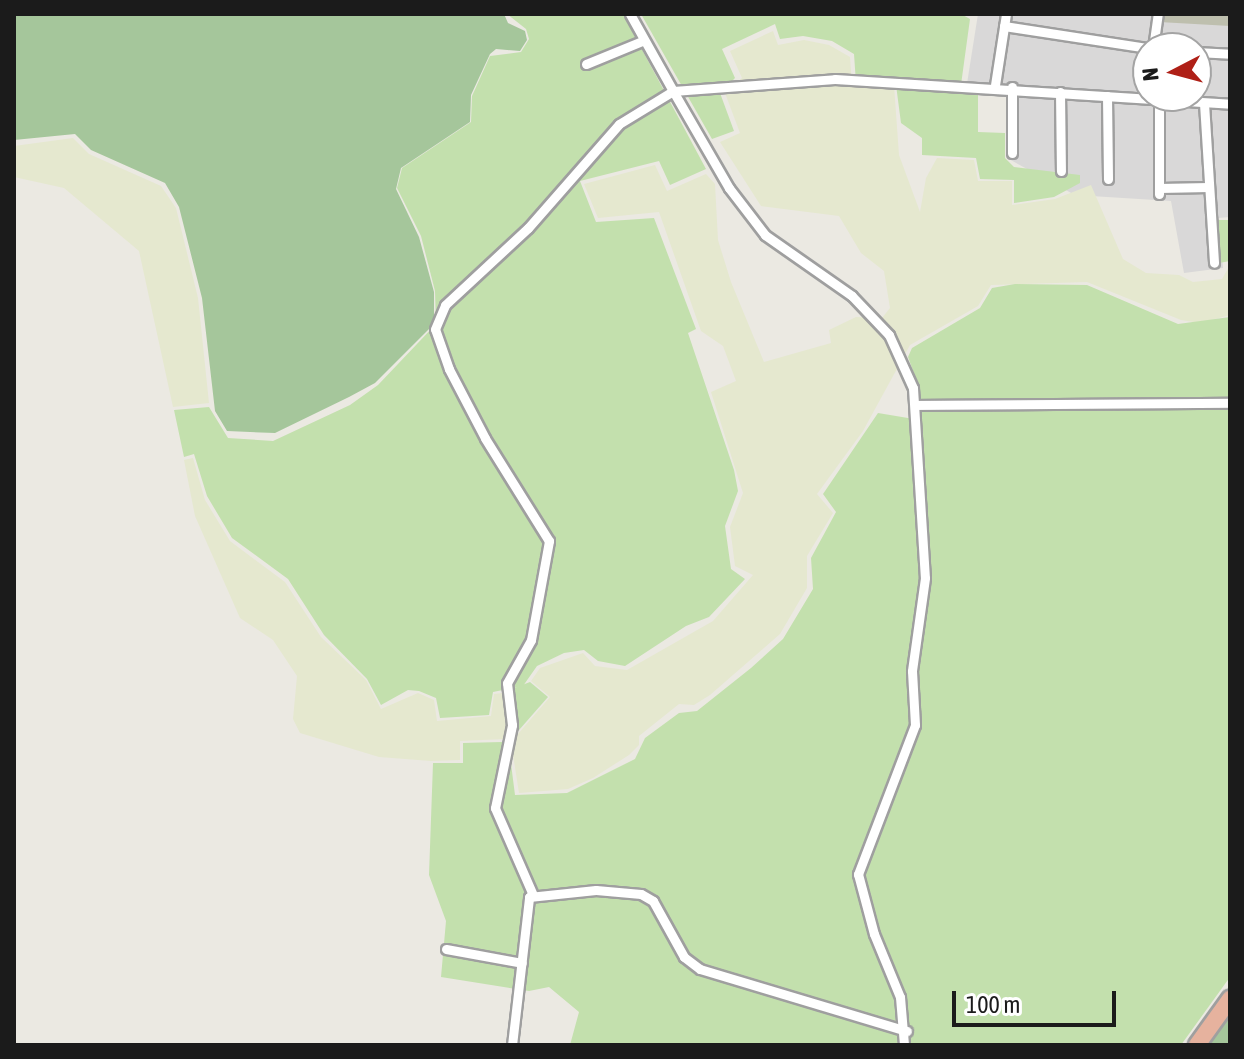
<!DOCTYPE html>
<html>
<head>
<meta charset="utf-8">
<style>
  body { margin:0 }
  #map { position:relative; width:1244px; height:1059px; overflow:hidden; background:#ebe9e2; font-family:"Asap Condensed",sans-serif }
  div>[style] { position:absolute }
  .residential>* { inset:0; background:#d9d8d8 }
  .construction>* { inset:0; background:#bebfae }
  .farmland>* { inset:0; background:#e5e8cf }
  .grass>* { inset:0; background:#c3e0ad }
  .forest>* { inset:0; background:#a5c69b }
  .roads { filter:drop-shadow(2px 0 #9f9f9f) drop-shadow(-2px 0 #9f9f9f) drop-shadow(0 2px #9f9f9f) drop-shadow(0 -2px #9f9f9f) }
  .minor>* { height:9px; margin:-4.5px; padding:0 4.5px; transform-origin:4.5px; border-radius:4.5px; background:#fff }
  .trunk>* { height:16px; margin:-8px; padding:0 8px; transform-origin:8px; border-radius:8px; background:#e6b29e }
  span { translate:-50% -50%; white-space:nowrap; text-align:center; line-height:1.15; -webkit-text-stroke:6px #fff; paint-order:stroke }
  .frame { position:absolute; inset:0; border:16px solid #1b1b1b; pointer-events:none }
  .north { position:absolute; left:1132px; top:32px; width:80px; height:80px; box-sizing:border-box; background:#fff; border:2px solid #a4a4a4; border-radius:50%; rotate:264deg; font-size:22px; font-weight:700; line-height:32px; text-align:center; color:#1b1b1b }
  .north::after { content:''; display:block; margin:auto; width:28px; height:36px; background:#af2017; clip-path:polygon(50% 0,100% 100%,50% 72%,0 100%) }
  .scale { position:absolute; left:952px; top:991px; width:164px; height:36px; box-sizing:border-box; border:4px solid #1b1b1b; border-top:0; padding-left:10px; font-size:24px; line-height:28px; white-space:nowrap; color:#1b1b1b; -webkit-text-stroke:6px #fff; paint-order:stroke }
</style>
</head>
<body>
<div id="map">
  <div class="residential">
    <i style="clip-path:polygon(evenodd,978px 14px,1230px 14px,1230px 217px,1218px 218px,1223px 268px,1184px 273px,1171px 201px,1075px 195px,1007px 158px,1007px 91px,966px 90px,978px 14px,1148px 48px,1196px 48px,1196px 96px,1148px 96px,1148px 48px)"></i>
  </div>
  <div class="construction">
    <i style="clip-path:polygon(1161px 14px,1230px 14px,1230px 26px,1159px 22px)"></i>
  </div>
  <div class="farmland">
    <i style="clip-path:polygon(773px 31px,778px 45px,804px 40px,829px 45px,850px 57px,852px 86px,894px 85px,899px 155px,920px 212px,926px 178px,937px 158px,974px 160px,978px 181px,1012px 181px,1012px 205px,1055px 199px,1091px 185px,1123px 259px,1146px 273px,1179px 275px,1193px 282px,1222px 279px,1230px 265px,1230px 315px,1200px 323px,1181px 320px,1087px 282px,991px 285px,978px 306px,910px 345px,863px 431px,817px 494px,833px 513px,807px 556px,807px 588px,780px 634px,710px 695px,694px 705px,679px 704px,639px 736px,639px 745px,629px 755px,593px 778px,568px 789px,519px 793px,511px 742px,550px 697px,531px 681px,540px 668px,583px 653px,595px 666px,627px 670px,713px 621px,753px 575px,735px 566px,730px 527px,743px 493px,711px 392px,736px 381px,723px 346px,701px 331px,659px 212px,598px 218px,584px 184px,655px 165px,667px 191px,706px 174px,715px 184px,718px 240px,731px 282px,764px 362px,831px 343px,829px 330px,856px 317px,882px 318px,890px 308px,884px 271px,861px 253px,839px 216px,761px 206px,720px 142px,740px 133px,725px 93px,742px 78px,730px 51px)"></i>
    <i style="clip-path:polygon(73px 138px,89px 154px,161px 186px,176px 208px,198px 298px,209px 403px,173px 407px,139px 251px,64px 188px,14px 177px,14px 146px)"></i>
    <i style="clip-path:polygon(193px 458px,205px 500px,230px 541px,285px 582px,321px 637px,366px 680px,381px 709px,418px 693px,434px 700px,437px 721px,491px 716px,494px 694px,503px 693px,509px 724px,505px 739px,460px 741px,460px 760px,431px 761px,379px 757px,300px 733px,293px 719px,297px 676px,273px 640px,240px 618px,195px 516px,184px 460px)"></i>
  </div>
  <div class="grass">
    <i style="clip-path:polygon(507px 14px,623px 14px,706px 169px,670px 185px,659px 161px,580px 181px,596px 222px,654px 218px,696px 329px,688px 333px,734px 470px,738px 491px,725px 526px,731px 569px,745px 579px,709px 617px,686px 626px,625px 666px,598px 661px,584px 650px,564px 653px,537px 666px,523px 686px,493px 692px,489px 715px,440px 718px,436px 698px,419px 691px,408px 690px,381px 705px,367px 679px,324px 635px,288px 579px,232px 538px,207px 496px,194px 454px,184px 457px,174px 410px,209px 407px,228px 438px,273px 441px,350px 405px,378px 385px,436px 324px,435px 291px,421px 236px,397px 188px,402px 168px,471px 122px,472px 96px,490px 56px,521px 52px,529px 39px,526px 29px)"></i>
    <i style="clip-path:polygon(641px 14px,961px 14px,970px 19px,960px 92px,978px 93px,978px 132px,1005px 133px,1005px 158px,1014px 167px,1080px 175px,1080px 183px,1054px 197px,1014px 203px,1014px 180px,980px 179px,976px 158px,922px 155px,922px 138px,901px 123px,896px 85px,856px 83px,854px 54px,832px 41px,803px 36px,780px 39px,775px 24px,722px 49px,735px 78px,720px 93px,734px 131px,712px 139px)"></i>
    <i style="clip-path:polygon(1214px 220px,1230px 220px,1230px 261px,1219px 263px)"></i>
    <i style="clip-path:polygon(1015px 284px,1087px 285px,1178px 324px,1230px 317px,1230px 977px,1181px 1045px,570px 1045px,579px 1012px,549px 987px,529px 991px,441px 977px,446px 921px,429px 875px,433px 763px,463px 763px,463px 743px,502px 742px,509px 748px,515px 795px,567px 793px,635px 759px,645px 738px,679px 713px,697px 711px,751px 668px,783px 639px,813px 589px,811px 558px,836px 512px,823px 494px,878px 413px,920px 420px,919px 387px,908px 357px,912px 348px,980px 308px,992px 288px)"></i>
    <i style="clip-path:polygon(530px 682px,548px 697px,512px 738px,509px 690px)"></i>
  </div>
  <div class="forest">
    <i style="clip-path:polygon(14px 14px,504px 14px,508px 23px,525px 31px,527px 40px,520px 51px,496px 49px,490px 54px,471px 95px,470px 122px,401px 168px,396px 189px,419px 237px,434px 292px,434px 324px,375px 383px,349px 397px,275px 433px,227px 431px,215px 411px,202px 298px,179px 207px,165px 183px,91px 150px,75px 134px,14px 140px)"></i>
    <i style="clip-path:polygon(1230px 1015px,1230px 1045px,1208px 1045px)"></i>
  </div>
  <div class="roads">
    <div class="minor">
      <i style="left:630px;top:14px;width:88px;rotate:60.8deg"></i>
      <i style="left:673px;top:91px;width:162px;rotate:-4.2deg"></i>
      <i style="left:835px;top:79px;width:396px;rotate:3.6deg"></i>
      <i style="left:1004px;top:26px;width:146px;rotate:8.7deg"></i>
      <i style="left:1153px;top:48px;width:34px;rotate:-82deg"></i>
      <i style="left:1196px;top:52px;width:34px;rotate:3deg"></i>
      <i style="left:586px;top:64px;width:61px;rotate:-22.3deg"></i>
      <i style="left:995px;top:85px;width:72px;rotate:-81.2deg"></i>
      <i style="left:1060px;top:92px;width:79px;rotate:89.3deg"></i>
      <i style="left:1107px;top:96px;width:83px;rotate:89.3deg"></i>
      <i style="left:1159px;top:101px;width:93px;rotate:90deg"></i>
      <i style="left:1204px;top:103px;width:160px;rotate:86.4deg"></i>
      <i style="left:1012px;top:153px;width:66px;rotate:-90deg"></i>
      <i style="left:1159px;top:188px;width:50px;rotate:-1.1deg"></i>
      <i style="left:915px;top:405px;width:315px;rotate:-0.4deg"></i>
      <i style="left:533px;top:895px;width:95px;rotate:-113.6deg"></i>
      <i style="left:495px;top:808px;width:85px;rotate:-78.4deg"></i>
      <i style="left:512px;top:725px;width:42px;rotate:-96.8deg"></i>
      <i style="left:507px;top:683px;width:49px;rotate:-60.8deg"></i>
      <i style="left:531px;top:640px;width:101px;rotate:-79.7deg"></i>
      <i style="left:549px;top:541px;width:121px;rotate:-121.9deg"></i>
      <i style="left:485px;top:438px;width:78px;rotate:-117.6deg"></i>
      <i style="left:449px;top:369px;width:42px;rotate:-109.3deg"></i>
      <i style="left:435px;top:329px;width:26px;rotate:-67deg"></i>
      <i style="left:445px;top:305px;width:113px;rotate:-42.9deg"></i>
      <i style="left:528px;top:228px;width:138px;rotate:-48.8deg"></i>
      <i style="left:619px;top:124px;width:63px;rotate:-31.4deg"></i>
      <i style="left:673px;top:91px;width:112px;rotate:60deg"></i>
      <i style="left:729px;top:188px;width:59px;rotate:52.5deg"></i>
      <i style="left:765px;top:235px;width:106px;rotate:35deg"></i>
      <i style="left:852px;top:296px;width:54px;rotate:46.5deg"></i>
      <i style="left:889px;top:335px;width:58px;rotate:65.6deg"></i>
      <i style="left:913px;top:388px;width:190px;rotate:86.4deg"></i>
      <i style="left:925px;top:578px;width:94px;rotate:98deg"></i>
      <i style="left:912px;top:671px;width:54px;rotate:86.8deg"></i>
      <i style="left:915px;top:725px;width:160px;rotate:110.9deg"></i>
      <i style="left:858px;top:874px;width:62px;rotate:75.1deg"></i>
      <i style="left:874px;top:934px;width:68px;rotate:67.6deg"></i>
      <i style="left:900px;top:997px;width:48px;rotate:85.2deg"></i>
      <i style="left:446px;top:949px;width:77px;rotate:10.4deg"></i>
      <i style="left:512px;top:1045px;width:149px;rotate:-83.4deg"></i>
      <i style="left:529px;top:897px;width:67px;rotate:-6deg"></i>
      <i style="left:596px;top:890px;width:45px;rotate:5.1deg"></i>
      <i style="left:641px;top:894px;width:14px;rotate:30deg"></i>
      <i style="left:653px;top:901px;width:64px;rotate:61deg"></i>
      <i style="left:684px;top:957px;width:20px;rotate:37deg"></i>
      <i style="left:700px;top:969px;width:216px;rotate:16.7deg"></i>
    </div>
    <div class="trunk">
      <i style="left:1197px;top:1045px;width:57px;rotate:-54.3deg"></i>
    </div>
  </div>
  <div class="frame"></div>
  <div class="north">N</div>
  <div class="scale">100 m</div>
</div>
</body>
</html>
